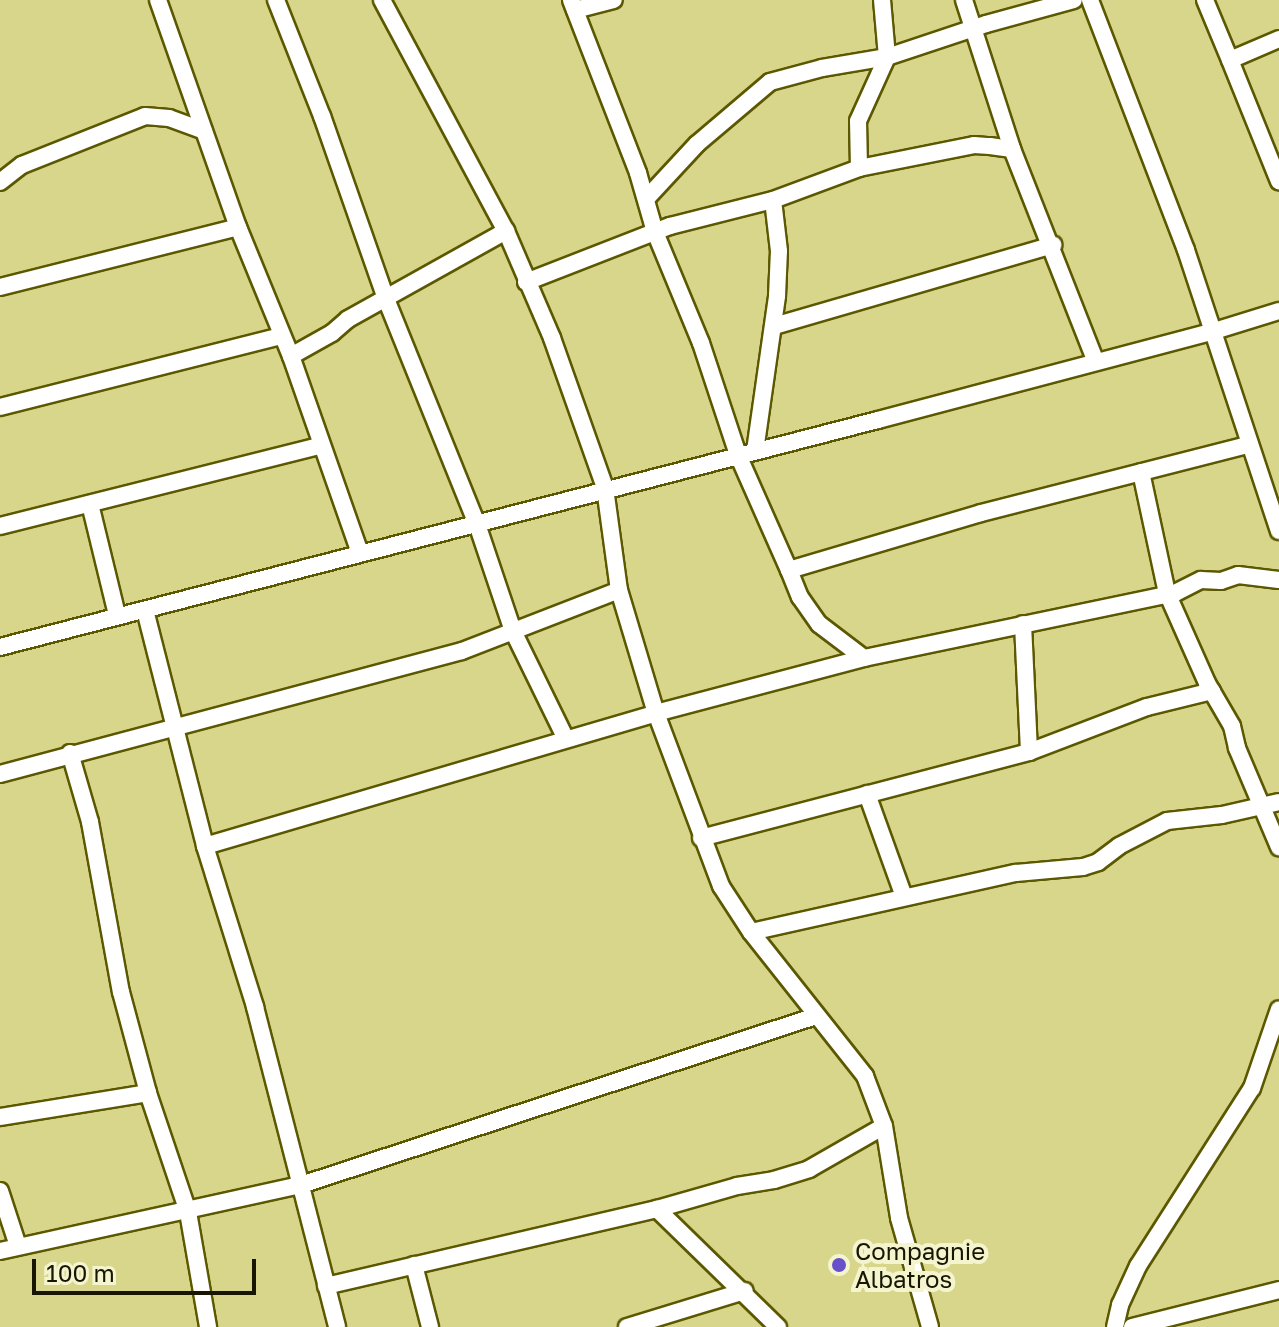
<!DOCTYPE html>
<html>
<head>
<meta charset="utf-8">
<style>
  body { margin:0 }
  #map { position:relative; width:1279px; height:1327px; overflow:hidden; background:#d7d68a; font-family:"Golos Text",sans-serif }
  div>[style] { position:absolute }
  .roads { filter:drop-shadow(2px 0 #5b5800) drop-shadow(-2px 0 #5b5800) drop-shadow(0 2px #5b5800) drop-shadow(0 -2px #5b5800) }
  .street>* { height:16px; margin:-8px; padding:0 8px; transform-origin:8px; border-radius:8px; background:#fff }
  .dots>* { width:22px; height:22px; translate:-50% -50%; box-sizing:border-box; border:4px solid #f4f4cf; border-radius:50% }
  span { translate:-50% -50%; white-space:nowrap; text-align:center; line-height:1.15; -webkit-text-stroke:8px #f4f4cf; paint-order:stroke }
  .poi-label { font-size:24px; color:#181600 }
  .left { translate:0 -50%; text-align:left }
  .scale { position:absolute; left:32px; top:1259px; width:224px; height:36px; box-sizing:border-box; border:4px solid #181600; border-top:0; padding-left:10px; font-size:24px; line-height:28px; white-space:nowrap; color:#181600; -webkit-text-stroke:6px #f4f4cf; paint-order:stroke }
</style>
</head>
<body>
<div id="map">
  <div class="roads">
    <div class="street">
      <i style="left:158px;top:0;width:241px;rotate:70.6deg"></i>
      <i style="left:238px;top:227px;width:139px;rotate:67.7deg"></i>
      <i style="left:291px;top:356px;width:209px;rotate:70.7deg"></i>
      <i style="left:276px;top:0;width:125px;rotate:68.4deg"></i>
      <i style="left:322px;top:116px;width:194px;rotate:70.7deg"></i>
      <i style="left:386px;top:299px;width:243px;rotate:68deg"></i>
      <i style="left:477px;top:524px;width:113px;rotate:71.4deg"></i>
      <i style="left:513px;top:631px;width:120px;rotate:63.9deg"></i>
      <i style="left:382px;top:0;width:262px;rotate:61.8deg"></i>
      <i style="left:506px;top:231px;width:116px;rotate:66.7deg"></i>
      <i style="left:552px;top:338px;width:159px;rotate:70.5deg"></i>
      <i style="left:605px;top:488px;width:103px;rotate:82.2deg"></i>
      <i style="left:619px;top:590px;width:128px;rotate:73.3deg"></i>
      <i style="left:656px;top:713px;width:185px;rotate:69.4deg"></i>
      <i style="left:721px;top:886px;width:55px;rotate:56.9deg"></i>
      <i style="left:751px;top:932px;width:184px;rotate:51.6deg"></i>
      <i style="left:865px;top:1076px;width:53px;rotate:69.2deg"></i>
      <i style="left:884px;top:1126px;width:93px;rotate:80.7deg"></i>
      <i style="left:899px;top:1218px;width:113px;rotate:74.1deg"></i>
      <i style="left:571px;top:0;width:186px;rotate:68.8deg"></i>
      <i style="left:638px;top:173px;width:61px;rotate:73.9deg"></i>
      <i style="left:655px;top:232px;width:120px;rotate:67.5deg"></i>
      <i style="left:701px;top:343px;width:118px;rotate:71.7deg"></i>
      <i style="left:738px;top:455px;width:126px;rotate:66.1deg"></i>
      <i style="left:789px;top:570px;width:200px;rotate:-16.5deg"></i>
      <i style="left:981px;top:513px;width:276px;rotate:-14.3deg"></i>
      <i style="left:964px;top:0;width:157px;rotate:72.1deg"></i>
      <i style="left:1090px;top:0;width:268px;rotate:69deg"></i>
      <i style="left:1186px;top:250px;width:296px;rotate:71.7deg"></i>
      <i style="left:1205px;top:0;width:65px;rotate:67.4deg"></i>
      <i style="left:575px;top:10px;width:40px;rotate:-14.4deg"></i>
      <i style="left:1279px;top:39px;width:53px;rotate:156.8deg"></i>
      <i style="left:1230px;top:60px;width:131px;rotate:68deg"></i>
      <i style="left:859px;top:168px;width:47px;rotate:-91.2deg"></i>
      <i style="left:858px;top:121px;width:70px;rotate:-65.6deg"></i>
      <i style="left:887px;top:57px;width:57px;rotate:-95deg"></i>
      <i style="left:0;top:182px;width:28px;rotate:-38deg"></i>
      <i style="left:22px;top:165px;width:132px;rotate:-21.7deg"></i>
      <i style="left:145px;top:116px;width:24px;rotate:5deg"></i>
      <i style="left:169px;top:118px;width:37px;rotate:20deg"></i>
      <i style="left:646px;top:199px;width:75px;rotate:-47.2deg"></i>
      <i style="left:697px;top:144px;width:96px;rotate:-40.3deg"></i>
      <i style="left:770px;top:82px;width:54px;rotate:-15.1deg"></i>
      <i style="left:822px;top:68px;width:66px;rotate:-9.6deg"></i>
      <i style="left:887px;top:57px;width:104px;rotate:-18.4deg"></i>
      <i style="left:986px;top:24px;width:91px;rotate:-15.3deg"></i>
      <i style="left:526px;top:282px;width:155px;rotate:-21.3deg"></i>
      <i style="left:670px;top:226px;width:106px;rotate:-14.2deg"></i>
      <i style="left:773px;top:200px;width:92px;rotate:-20.4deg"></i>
      <i style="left:859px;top:168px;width:117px;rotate:-11.3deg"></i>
      <i style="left:974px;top:145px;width:16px;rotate:4deg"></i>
      <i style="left:990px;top:146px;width:22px;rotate:8deg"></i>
      <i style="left:1012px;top:149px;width:227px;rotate:68.5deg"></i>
      <i style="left:0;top:287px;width:245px;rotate:-14.1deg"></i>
      <i style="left:774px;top:326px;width:291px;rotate:-16.2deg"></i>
      <i style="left:291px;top:356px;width:47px;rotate:-29.3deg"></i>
      <i style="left:332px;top:333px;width:21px;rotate:-41deg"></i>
      <i style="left:348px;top:319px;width:181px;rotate:-29.1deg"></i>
      <i style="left:0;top:407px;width:289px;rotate:-14.2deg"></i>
      <i style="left:755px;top:451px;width:157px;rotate:-81.9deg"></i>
      <i style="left:777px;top:296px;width:45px;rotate:-87.5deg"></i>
      <i style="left:779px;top:251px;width:51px;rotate:-96.7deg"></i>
      <i style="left:1141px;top:472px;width:124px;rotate:77.9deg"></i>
      <i style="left:1167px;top:593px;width:98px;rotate:66deg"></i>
      <i style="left:1207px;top:683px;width:50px;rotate:59.8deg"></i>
      <i style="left:1232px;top:726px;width:23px;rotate:77deg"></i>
      <i style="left:1237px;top:748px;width:108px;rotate:67deg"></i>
      <i style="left:90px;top:504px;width:114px;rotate:76.3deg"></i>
      <i style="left:0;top:526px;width:329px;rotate:-14.1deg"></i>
      <i style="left:789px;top:570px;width:29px;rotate:68deg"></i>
      <i style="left:800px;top:597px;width:33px;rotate:55deg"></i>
      <i style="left:819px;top:624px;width:56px;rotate:37.1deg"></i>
      <i style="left:145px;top:610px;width:244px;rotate:75.7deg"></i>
      <i style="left:205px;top:846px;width:169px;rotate:72.7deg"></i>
      <i style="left:255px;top:1007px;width:330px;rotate:75.6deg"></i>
      <i style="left:1023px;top:624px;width:128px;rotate:87.3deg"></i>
      <i style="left:0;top:647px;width:907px;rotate:-14.5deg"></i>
      <i style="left:878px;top:420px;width:344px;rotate:-14.8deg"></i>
      <i style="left:1211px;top:332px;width:71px;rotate:-17.2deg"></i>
      <i style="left:70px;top:753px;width:72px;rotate:73.8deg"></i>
      <i style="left:90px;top:822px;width:173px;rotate:79.7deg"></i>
      <i style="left:121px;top:992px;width:105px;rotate:75deg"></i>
      <i style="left:148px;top:1093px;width:126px;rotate:71.4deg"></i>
      <i style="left:188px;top:1212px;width:117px;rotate:80.1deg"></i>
      <i style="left:0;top:774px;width:478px;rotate:-14.9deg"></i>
      <i style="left:462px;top:651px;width:168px;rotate:-21.2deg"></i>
      <i style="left:867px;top:794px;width:109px;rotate:70.2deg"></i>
      <i style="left:701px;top:838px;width:339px;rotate:-14.7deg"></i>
      <i style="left:1029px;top:752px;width:126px;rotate:-20.9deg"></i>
      <i style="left:1147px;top:707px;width:67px;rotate:-13.8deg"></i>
      <i style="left:205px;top:846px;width:470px;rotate:-16.4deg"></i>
      <i style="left:656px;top:713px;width:215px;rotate:-14.8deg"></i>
      <i style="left:864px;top:658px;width:318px;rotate:-11.8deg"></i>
      <i style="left:1175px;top:593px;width:29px;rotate:-27deg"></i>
      <i style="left:1201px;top:580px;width:20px;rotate:3deg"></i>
      <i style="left:1221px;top:581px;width:18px;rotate:-19deg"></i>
      <i style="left:1238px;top:575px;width:41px;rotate:7deg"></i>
      <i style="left:751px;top:932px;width:271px;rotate:-12.6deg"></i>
      <i style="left:1016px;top:873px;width:67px;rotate:-5.1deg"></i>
      <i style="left:1083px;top:867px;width:16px;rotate:-18deg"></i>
      <i style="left:1098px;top:862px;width:26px;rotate:-37deg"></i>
      <i style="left:1119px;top:846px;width:54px;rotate:-27.5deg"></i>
      <i style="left:1167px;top:821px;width:55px;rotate:-6.2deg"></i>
      <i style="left:1222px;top:815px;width:58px;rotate:-12.8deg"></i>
      <i style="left:0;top:1117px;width:150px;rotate:-9.2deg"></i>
      <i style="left:0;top:1191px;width:58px;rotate:71.9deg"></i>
      <i style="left:657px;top:1209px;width:169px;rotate:44.3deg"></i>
      <i style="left:0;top:1251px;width:308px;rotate:-12.4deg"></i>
      <i style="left:301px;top:1185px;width:542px;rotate:-18.17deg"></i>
      <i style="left:414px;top:1265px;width:64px;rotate:75.5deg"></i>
      <i style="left:326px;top:1286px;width:340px;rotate:-13.1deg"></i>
      <i style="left:657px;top:1209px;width:83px;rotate:-16deg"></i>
      <i style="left:737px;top:1186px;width:37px;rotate:-9deg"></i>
      <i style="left:774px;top:1180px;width:37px;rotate:-17deg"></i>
      <i style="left:809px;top:1169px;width:86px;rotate:-29.8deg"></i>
      <i style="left:627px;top:1327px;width:123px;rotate:-17deg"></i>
      <i style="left:1115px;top:1327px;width:23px;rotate:-77deg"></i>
      <i style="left:1120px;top:1305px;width:43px;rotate:-65.2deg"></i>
      <i style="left:1138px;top:1266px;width:211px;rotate:-57.4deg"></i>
      <i style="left:1252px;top:1088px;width:83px;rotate:-71.1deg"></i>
      <i style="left:1132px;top:1327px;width:152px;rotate:-14.1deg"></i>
    </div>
  </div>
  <div class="dots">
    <i style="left:839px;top:1265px;background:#6750c9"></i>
  </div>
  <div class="poi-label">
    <span class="left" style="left:855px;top:1265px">Compagnie<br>Albatros</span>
  </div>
  <div class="scale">100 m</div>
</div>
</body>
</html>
